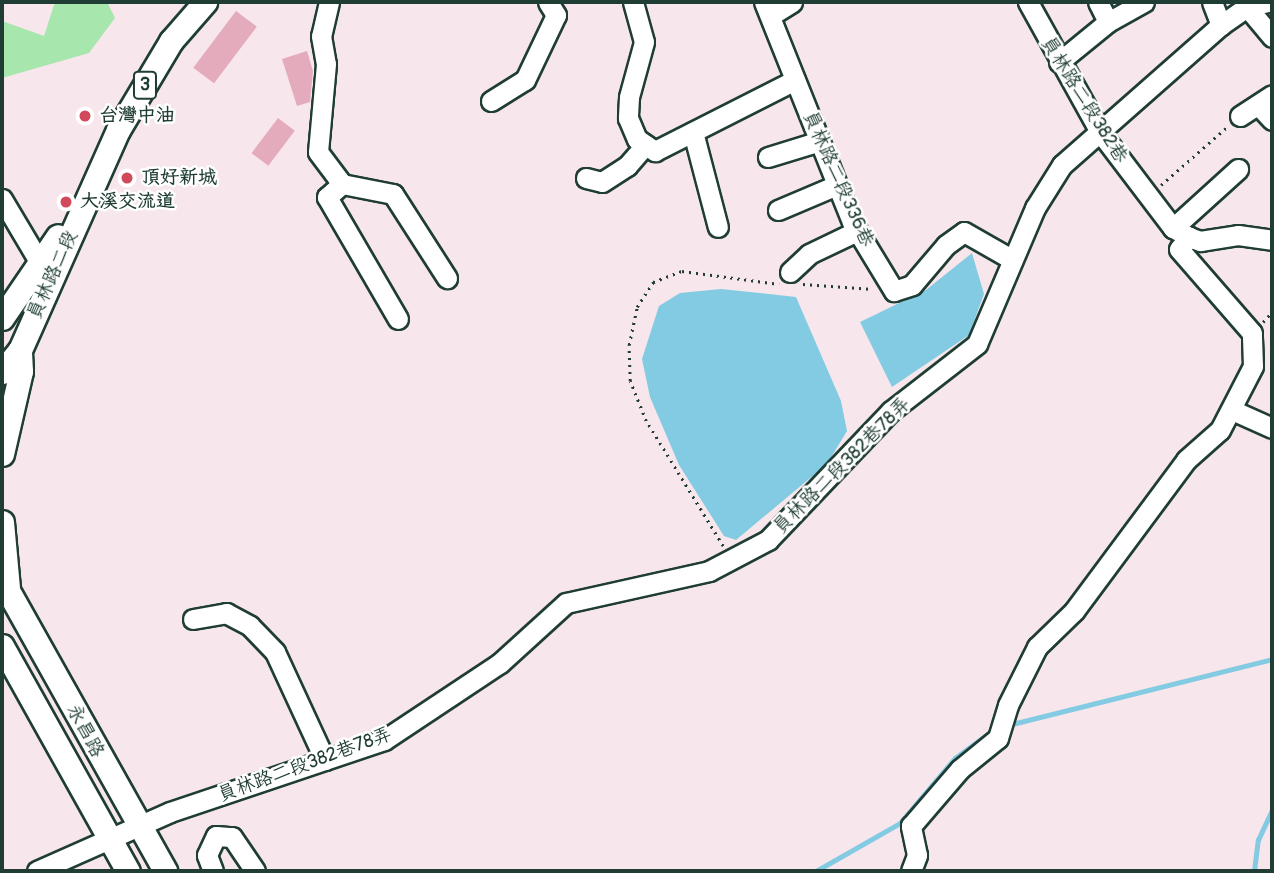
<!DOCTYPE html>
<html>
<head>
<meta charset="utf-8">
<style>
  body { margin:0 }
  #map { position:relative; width:1274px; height:873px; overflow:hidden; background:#f7e6eb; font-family:Pangolin,"LXGW WenKai TC",sans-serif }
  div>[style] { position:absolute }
  .green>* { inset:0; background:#a7e6ad }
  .water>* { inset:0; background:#82cbe3 }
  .stream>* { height:4.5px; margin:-2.25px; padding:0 2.25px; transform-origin:2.25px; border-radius:2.25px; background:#82cbe3 }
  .building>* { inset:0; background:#e4abbd; transform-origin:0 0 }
  .path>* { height:2.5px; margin-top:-1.25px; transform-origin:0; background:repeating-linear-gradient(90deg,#1f3d34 0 2px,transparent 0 7px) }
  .roads { filter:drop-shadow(2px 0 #1f3d34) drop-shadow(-2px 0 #1f3d34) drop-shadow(0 2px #1f3d34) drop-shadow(0 -2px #1f3d34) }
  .minor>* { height:19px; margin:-9.5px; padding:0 9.5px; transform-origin:9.5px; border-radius:9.5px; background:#fff }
  .major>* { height:23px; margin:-11.5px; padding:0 11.5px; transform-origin:11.5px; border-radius:11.5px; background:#fff }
  .dots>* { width:19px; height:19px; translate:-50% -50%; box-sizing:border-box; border:4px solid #fff; border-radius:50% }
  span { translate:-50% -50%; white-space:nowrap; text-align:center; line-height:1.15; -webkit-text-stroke:5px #fff; paint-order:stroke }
  .shield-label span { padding:2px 5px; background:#fff; border:2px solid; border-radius:5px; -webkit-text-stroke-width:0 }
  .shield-label { font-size:18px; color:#1f3d34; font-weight:700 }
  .street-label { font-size:19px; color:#1f3d34 }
  .poi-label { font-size:19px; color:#1f3d34; font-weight:700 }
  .left { translate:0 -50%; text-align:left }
  .frame { position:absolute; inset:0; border:4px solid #1f3d34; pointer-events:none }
</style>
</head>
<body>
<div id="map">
  <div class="green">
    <i style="clip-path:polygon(55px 2px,107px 2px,115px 18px,89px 53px,2px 78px,2px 21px,44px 36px)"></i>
  </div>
  <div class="water">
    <i style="clip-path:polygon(972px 253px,984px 294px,969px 335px,892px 387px,860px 322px,926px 290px)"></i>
    <i style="clip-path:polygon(721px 289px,796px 297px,841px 401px,847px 431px,827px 464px,736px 540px,724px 536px,679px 465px,650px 397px,642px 359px,659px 306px,680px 293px)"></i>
  </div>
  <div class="stream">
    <i style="left:1008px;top:725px;width:272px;rotate:-14deg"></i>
    <i style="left:816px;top:871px;width:97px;rotate:-29.7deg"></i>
    <i style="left:900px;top:823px;width:85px;rotate:-49.8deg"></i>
    <i style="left:955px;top:758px;width:51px;rotate:-36.2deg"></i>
    <i style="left:1254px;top:871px;width:31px;rotate:-83deg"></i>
    <i style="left:1258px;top:840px;width:33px;rotate:-65deg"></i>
  </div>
  <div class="building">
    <i style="left:236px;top:11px;width:26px;height:71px;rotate:37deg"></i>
    <i style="clip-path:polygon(307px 51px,313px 71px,310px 102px,297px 106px,282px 59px)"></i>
    <i style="left:278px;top:118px;width:21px;height:44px;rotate:37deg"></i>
  </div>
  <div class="path">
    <i style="left:1161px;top:185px;width:88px;rotate:-41.3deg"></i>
    <i style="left:803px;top:284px;width:70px;rotate:4.1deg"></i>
    <i style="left:1263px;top:322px;width:13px;rotate:-48deg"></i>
    <i style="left:723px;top:546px;width:147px;rotate:-121.6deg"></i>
    <i style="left:646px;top:421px;width:43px;rotate:-111.8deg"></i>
    <i style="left:630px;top:381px;width:36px;rotate:-92deg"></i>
    <i style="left:629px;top:345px;width:39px;rotate:-78deg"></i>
    <i style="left:637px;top:307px;width:30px;rotate:-57deg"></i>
    <i style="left:653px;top:282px;width:31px;rotate:-21deg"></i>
    <i style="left:682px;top:271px;width:98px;rotate:7.6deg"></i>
  </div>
  <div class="roads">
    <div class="minor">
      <i style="left:329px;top:2px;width:35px;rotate:103deg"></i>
      <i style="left:321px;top:36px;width:28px;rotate:80deg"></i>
      <i style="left:326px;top:64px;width:88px;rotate:95.2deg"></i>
      <i style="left:318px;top:152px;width:40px;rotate:53deg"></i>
      <i style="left:342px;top:184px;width:52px;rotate:11.1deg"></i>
      <i style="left:393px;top:194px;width:100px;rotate:57.3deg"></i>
      <i style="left:633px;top:2px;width:41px;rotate:74.6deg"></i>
      <i style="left:644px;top:42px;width:57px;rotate:105.3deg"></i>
      <i style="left:629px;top:97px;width:21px;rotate:93deg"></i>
      <i style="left:628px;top:118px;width:23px;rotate:67deg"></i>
      <i style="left:637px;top:139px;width:22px;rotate:34deg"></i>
      <i style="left:655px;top:151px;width:157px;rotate:-26.9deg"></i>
      <i style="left:764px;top:2px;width:237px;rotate:68.2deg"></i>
      <i style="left:852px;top:222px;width:81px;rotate:58.7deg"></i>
      <i style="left:894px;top:291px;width:19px;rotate:-18deg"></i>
      <i style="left:912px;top:285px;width:52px;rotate:-49.6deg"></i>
      <i style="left:946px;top:245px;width:22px;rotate:-36deg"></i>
      <i style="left:964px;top:232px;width:56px;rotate:29.7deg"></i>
      <i style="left:1028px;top:2px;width:149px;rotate:61deg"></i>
      <i style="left:1100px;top:132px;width:121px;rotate:52.8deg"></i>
      <i style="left:1173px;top:228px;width:18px;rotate:29deg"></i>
      <i style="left:1098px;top:2px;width:22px;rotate:63deg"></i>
      <i style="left:1212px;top:2px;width:25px;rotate:69deg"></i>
      <i style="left:1247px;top:7px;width:39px;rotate:50deg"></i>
      <i style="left:770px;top:16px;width:26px;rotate:-32deg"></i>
      <i style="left:1059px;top:62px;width:63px;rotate:-39.2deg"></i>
      <i style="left:1108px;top:22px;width:41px;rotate:-29.1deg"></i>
      <i style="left:491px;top:101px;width:40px;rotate:-32deg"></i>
      <i style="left:525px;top:80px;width:72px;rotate:-64.5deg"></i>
      <i style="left:556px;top:15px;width:15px;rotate:-122deg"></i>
      <i style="left:1259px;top:106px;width:19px;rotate:47deg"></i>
      <i style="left:1240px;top:116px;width:38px;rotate:-33deg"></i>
      <i style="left:693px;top:132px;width:98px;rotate:75.3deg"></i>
      <i style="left:768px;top:157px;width:54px;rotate:-17.1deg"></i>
      <i style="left:586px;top:178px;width:16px;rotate:14deg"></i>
      <i style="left:602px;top:182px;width:30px;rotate:-33deg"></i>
      <i style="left:627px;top:166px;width:28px;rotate:-49deg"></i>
      <i style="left:342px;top:184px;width:20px;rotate:139deg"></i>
      <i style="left:327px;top:197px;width:141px;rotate:59.8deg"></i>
      <i style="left:2px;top:199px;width:74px;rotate:59.3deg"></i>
      <i style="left:778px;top:210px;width:64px;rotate:-23deg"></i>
      <i style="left:1173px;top:228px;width:88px;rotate:-42.2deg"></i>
      <i style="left:790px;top:272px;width:26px;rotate:-43deg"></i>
      <i style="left:809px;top:254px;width:53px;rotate:-25.6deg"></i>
      <i style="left:1232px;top:410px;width:44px;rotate:24.2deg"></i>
      <i style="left:193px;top:619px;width:34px;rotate:-10deg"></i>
      <i style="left:226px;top:613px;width:27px;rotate:28deg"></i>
      <i style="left:250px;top:626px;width:36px;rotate:46deg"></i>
      <i style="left:275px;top:652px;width:119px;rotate:65.2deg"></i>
      <i style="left:37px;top:871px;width:145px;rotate:-23.9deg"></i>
      <i style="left:170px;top:812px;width:226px;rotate:-18.6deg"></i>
      <i style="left:384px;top:740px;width:139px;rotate:-33.6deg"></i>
      <i style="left:500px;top:663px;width:89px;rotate:-42.3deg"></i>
      <i style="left:566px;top:603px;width:147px;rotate:-12.6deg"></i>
      <i style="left:709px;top:571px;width:67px;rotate:-27.7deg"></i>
      <i style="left:768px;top:540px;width:178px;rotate:-46.4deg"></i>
      <i style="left:891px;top:411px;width:109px;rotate:-37.9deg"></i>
      <i style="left:977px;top:344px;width:148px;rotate:-66.9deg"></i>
      <i style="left:1035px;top:208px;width:51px;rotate:-57.9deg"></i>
      <i style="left:1062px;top:165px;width:212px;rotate:-41.4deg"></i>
      <i style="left:1221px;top:25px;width:32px;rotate:-35deg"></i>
      <i style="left:1247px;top:7px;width:21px;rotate:-14deg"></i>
      <i style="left:213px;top:871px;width:17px;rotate:-111deg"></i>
      <i style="left:207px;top:855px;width:21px;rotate:-65deg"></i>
      <i style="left:216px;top:836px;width:16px;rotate:4deg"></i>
      <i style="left:232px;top:837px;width:41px;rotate:55.9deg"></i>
      <i style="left:911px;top:871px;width:17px;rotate:-69deg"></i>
      <i style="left:917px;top:855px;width:30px;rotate:-102deg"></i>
      <i style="left:911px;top:826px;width:75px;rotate:-49.3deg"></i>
      <i style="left:960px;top:769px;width:49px;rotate:-39.2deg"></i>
      <i style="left:998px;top:738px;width:34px;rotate:-73deg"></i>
      <i style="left:1008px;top:705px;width:65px;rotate:-63.4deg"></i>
      <i style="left:1037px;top:647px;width:52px;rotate:-44.2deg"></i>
      <i style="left:1074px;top:611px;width:188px;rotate:-53.4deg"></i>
      <i style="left:1186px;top:460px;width:45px;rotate:-41.4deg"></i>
      <i style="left:1220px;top:430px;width:72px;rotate:-62.7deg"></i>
      <i style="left:1253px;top:366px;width:33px;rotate:-92deg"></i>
      <i style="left:1252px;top:333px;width:111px;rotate:-131deg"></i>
      <i style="left:1179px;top:249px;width:16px;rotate:-50deg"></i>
      <i style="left:1189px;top:237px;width:12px;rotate:20deg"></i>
      <i style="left:1200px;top:241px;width:38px;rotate:-9deg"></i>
      <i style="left:1238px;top:235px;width:34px;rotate:8deg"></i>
    </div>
    <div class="major">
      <i style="left:2px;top:318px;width:99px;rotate:-55.7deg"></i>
      <i style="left:2px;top:372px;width:28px;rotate:-51deg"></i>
      <i style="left:20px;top:350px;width:241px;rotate:-66deg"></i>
      <i style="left:118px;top:130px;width:104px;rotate:-59.2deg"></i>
      <i style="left:171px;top:41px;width:52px;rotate:-48.9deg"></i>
      <i style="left:2px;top:454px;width:85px;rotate:-77.1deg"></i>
      <i style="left:21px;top:371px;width:21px;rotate:-93deg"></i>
      <i style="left:2px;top:522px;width:66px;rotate:84.8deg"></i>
      <i style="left:2px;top:580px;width:334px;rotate:60.7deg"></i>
      <i style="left:2px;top:646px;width:258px;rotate:60.8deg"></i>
    </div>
  </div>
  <div class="dots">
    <i style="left:85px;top:116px;background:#d1495b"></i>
    <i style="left:127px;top:178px;background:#d1495b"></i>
    <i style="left:66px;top:202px;background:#d1495b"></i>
  </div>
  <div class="shield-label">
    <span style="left:145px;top:85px">3</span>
  </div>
  <div class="street-label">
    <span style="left:1084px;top:100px;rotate:58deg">員林路二段382巷</span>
    <span style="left:838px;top:179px;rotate:66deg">員林路二段336巷</span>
    <span style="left:53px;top:275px;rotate:-66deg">員林路二段</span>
    <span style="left:842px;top:466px;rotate:-45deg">員林路二段382巷78弄</span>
    <span style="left:85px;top:731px;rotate:62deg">永昌路</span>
    <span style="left:305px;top:765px;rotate:-20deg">員林路二段382巷78弄</span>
  </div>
  <div class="poi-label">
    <span class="left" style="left:99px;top:116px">台灣中油</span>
    <span class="left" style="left:141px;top:178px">頂好新城</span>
    <span class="left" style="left:80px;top:202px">大溪交流道</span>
  </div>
  <div class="frame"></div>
</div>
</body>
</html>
